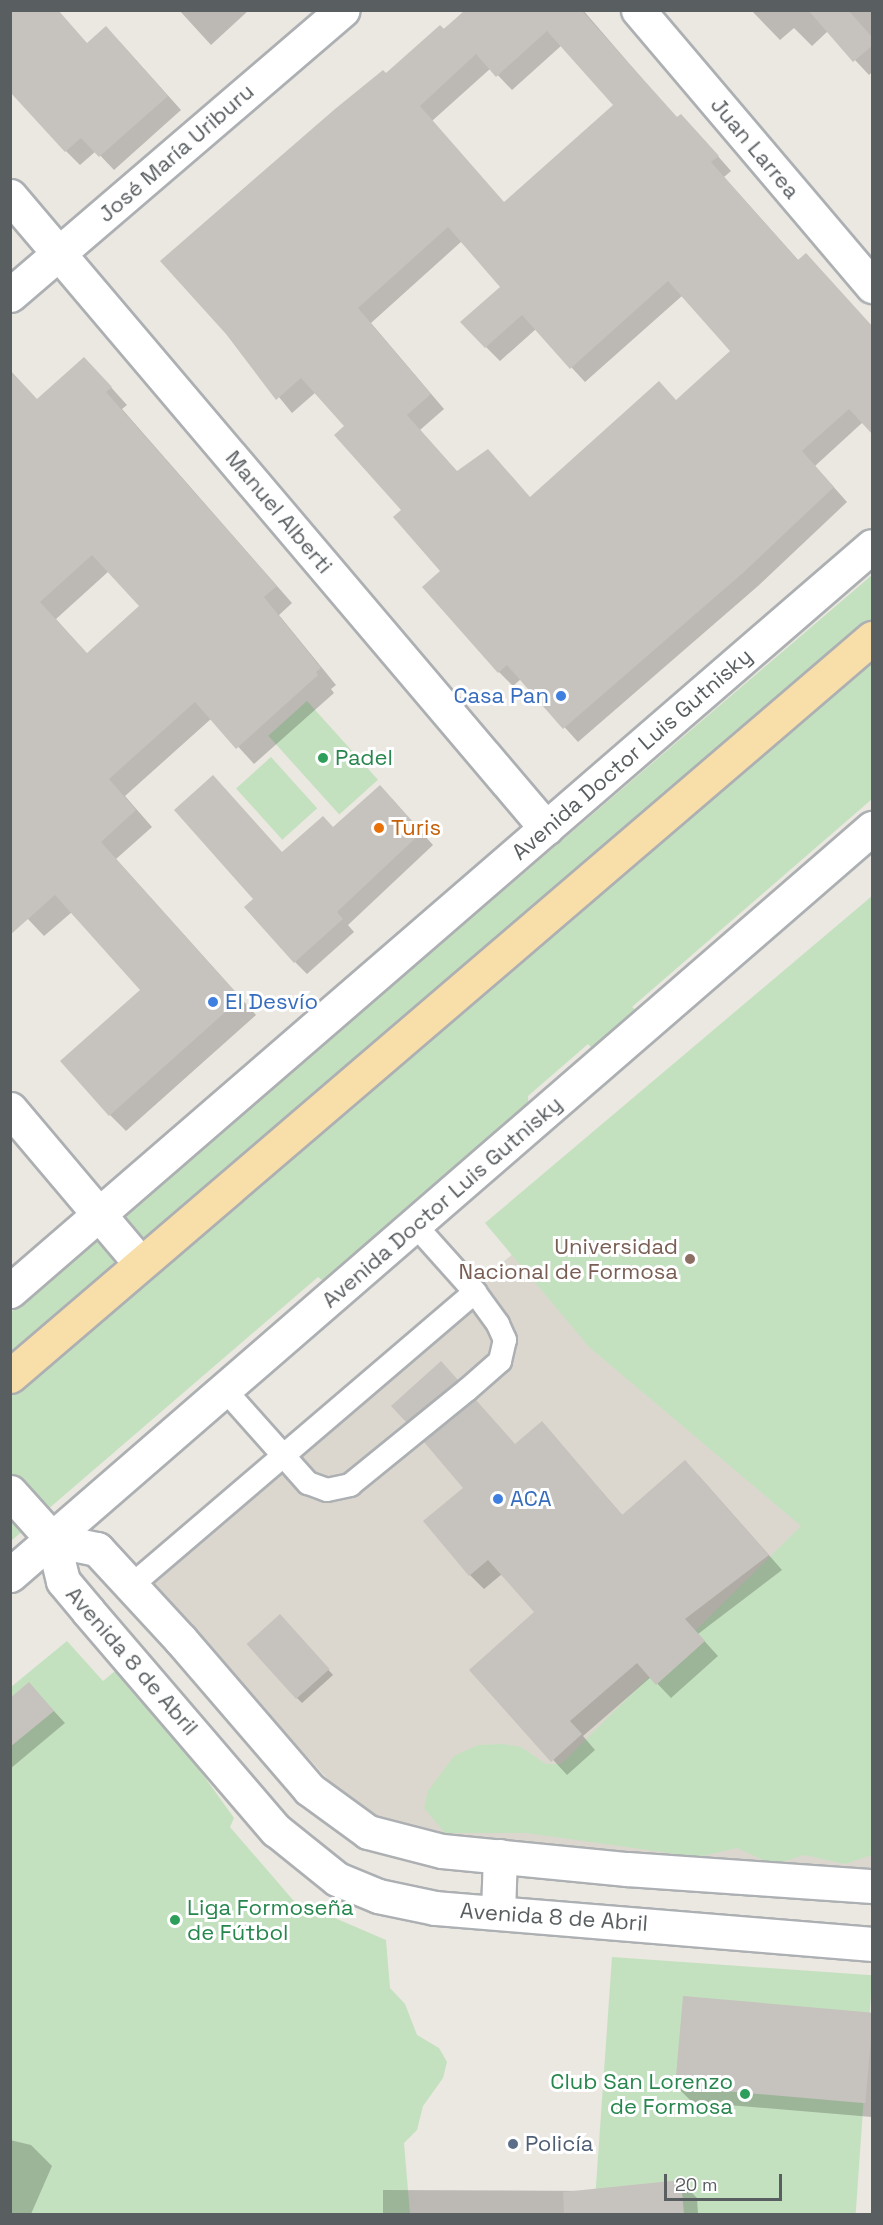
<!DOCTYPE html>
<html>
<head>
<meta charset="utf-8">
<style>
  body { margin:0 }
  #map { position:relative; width:883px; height:2225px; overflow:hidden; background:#ebe7e1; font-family:"Space Grotesk",sans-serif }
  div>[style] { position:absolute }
  .education>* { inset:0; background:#dbd7cf }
  .green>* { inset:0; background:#c4e1bf; transform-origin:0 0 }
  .shadow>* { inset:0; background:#0003 }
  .building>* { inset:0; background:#c6c2bd; transform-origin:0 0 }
  .roads { filter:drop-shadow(2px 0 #adb0b3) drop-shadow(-2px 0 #adb0b3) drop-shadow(0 2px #adb0b3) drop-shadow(0 -2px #adb0b3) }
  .service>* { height:22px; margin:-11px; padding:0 11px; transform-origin:11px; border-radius:11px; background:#fff }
  .minor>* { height:33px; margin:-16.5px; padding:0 16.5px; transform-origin:16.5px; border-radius:16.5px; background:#fff }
  .secondary>* { height:33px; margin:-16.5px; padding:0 16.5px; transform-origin:16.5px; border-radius:16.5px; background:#fff }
  .primary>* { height:33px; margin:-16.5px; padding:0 16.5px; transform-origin:16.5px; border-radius:16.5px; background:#f8dea9 }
  .dots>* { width:16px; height:16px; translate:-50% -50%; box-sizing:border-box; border:3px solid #fff; border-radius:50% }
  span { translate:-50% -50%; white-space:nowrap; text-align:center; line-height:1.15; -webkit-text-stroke:6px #fff; paint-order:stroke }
  .street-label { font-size:22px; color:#595e61 }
  .shop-label { font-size:22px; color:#366cbe }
  .right { translate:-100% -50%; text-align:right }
  .left { translate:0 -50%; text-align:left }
  .leisure-label { font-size:22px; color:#27864d }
  .food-label { font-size:22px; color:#c56008 }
  .education-label { font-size:22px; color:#785e54 }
  .service-label { font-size:22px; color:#4e5e75 }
  .frame { position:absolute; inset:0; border:12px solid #595e61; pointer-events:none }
  .scale { position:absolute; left:664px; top:2174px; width:118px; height:27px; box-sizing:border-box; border:3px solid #595e61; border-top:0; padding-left:8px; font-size:18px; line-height:21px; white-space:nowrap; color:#595e61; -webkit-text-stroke:4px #fff; paint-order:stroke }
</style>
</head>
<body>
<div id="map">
  <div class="education">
    <i style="clip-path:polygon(872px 949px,872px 1872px,428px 1840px,362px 1816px,137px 1573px)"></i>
  </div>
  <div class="green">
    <i style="clip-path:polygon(872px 575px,872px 799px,632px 1007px,638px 1012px,601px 1058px,588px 1044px,528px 1096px,529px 1117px,327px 1284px,318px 1277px,11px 1541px,10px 1313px)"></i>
    <i style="left:307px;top:701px;width:106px;height:52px;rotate:48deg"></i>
    <i style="left:271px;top:757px;width:69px;height:47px;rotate:48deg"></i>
    <i style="clip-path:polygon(872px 896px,872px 1855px,845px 1864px,804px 1855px,774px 1865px,737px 1848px,698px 1857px,526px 1833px,445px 1833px,424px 1808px,428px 1791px,454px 1756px,478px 1745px,503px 1744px,521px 1747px,546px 1764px,561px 1764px,801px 1526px,589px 1347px,485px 1223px)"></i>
    <i style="clip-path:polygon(67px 1641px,103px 1681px,121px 1666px,185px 1726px,196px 1765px,234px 1818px,230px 1827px,293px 1900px,386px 1940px,390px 1988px,405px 2004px,417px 2035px,439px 2048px,447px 2062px,443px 2078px,423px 2106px,417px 2130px,404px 2143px,410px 2214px,11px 2214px,11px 1687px)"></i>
    <i style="left:612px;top:1957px;width:261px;height:257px;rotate:4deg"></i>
  </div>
  <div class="shadow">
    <i style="clip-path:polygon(179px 10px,249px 10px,211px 45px)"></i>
    <i style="clip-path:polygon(evenodd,467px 10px,583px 10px,677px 119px,695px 130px,731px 171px,724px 177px,799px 261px,863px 422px,815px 466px,847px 502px,758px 586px,578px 742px,521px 679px,513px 686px,499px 672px,443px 571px,347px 426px,316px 392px,292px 413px,227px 333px,387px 75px,467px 10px,562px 45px,615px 105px,504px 203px,432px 121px,491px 68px,512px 90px,562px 45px,467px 10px,462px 241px,502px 287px,486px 347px,500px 361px,536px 329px,585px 382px,683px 295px,732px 351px,677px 401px,531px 498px,458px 473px,420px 430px,444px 409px,371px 323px,462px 241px)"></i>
    <i style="clip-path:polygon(751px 10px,872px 10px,872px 72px,869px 75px,828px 31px,812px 46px,794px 28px,780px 40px)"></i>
    <i style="clip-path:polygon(120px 42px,181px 110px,114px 170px,96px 151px,80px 165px,66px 151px,87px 44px)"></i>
    <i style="clip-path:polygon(evenodd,100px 375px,127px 405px,122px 409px,292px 603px,279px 615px,336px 685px,331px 689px,334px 693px,254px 764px,212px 718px,125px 796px,152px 827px,116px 859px,256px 1015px,126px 1131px,110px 1115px,142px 990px,72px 912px,44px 936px,10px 900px,38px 400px,100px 375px,109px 571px,141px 606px,87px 654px,56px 619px,109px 571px)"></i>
    <i style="clip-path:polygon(392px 799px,433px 845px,348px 925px,354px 932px,307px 974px,295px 962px,256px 899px,333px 829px)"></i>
    <i style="clip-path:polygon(447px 1369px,463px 1387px,413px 1427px,393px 1406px)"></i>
    <i style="clip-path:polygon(542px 1423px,623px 1516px,699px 1476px,782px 1570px,698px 1634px,718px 1656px,671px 1698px,651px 1677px,583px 1736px,595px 1750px,567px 1775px,471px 1670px,536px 1612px,502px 1574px,484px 1589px,470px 1575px,515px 1445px)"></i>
    <i style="clip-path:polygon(286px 1622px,333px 1675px,302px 1703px,296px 1697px)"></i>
    <i style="clip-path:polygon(29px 1684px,65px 1723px,10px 1769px,10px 1700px)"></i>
    <i style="clip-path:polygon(872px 2014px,872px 2117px,692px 2102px,676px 2086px)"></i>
    <i style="clip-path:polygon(10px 2140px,31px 2145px,52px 2166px,31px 2214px,10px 2214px)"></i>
    <i style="clip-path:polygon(681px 2182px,697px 2198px,698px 2214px,383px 2214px,383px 2190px,594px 2191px)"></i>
  </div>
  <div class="building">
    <i style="clip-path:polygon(10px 10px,58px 10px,87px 43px,106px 26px,168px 96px,99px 157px,81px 138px,65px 152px,10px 92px)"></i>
    <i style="clip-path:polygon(evenodd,465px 10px,581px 10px,677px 117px,681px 114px,719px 156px,711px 162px,798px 260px,806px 253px,873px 327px,873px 435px,849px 409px,802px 451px,834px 487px,744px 572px,563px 729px,507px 665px,498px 673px,422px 587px,440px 571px,393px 517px,401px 510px,334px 435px,344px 426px,301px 378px,276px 400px,226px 334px,160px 261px,335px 109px,383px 70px,386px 73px,440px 25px,444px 29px,465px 10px,547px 31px,613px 105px,504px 202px,420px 106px,476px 54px,496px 77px,547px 31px,465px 10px,448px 227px,500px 287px,460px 322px,485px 348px,522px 315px,570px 369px,668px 281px,730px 351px,676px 400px,659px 381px,530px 497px,488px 449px,457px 471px,407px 415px,431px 394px,358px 308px,448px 227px)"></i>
    <i style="clip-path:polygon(808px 10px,848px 10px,873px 38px,873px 45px,853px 62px)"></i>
    <i style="clip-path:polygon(evenodd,84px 357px,112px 387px,106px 392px,277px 586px,264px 597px,321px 668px,316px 672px,318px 675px,236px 749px,195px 702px,109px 779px,136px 810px,101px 842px,241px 998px,109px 1116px,60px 1061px,140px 990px,55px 895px,10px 935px,10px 370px,37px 399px,84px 357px,92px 555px,139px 606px,87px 653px,40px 602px,92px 555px)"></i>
    <i style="clip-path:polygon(213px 775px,282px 852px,323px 816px,333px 827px,380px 785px,422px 832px,337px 912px,343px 919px,294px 963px,244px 907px,253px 899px,174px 810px)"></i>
    <i style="clip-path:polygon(441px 1361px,458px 1380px,406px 1422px,391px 1406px)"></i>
    <i style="clip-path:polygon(476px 1400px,515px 1444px,542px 1421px,622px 1515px,685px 1460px,769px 1555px,685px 1619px,705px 1641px,656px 1685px,637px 1663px,570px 1721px,582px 1734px,551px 1762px,469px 1670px,534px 1612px,488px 1560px,469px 1576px,423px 1521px,463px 1488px,424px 1442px)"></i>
    <i style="left:280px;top:1614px;width:74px;height:45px;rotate:48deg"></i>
    <i style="clip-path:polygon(29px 1682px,54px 1711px,10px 1747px,10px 1698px)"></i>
    <i style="left:683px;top:1996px;width:191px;height:91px;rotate:5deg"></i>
    <i style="clip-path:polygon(681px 2180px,684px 2214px,564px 2214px,563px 2192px)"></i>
  </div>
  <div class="roads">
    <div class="service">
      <i style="left:225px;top:1390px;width:125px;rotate:48.3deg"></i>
      <i style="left:308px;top:1483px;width:20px;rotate:20deg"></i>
      <i style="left:327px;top:1490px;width:24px;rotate:-12deg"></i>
      <i style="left:350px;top:1485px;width:151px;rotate:-39.1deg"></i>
      <i style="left:467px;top:1390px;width:44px;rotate:-41.3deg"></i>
      <i style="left:500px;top:1361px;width:22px;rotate:-77deg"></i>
      <i style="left:505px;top:1340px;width:17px;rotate:-114deg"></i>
      <i style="left:498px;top:1324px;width:39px;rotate:-126deg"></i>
      <i style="left:475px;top:1292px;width:90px;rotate:-131.8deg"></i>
      <i style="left:132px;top:1585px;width:451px;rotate:-40.5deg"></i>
    </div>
    <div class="minor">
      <i style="left:638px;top:10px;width:362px;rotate:49.7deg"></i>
      <i style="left:10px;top:196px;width:829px;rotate:49.7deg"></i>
      <i style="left:10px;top:295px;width:438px;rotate:-40.6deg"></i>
      <i style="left:10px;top:1109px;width:202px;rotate:49.8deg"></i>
    </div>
    <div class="secondary">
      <i style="left:10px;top:1291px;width:1139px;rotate:-40.84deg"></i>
      <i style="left:10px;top:1492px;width:64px;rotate:48.1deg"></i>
      <i style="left:53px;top:1540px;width:42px;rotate:76.3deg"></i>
      <i style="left:63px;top:1581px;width:39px;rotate:50deg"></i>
      <i style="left:88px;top:1611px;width:289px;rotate:49.4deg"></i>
      <i style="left:276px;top:1830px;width:78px;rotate:38.8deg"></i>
      <i style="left:337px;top:1879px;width:44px;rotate:22.5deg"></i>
      <i style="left:378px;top:1896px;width:58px;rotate:11.9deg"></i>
      <i style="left:435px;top:1908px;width:438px;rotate:4.7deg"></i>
      <i style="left:53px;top:1540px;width:45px;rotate:11.6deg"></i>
      <i style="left:97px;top:1549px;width:124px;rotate:47.3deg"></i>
      <i style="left:181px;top:1640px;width:196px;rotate:49.3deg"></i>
      <i style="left:309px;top:1789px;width:73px;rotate:36.1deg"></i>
      <i style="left:368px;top:1832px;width:76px;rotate:14.4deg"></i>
      <i style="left:442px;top:1851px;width:186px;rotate:5.6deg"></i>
      <i style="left:627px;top:1869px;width:246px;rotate:4deg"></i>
      <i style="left:10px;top:1575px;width:1141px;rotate:-40.91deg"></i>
      <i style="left:498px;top:1912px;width:56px;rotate:-88deg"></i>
    </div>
    <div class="primary">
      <i style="left:10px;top:1376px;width:1135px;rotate:-40.57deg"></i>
    </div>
  </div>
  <div class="dots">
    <i style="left:561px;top:696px;background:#3f7fe0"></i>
    <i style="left:323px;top:758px;background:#2e9e5b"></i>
    <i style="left:379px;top:828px;background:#e8710a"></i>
    <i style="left:213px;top:1002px;background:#3f7fe0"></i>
    <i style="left:690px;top:1259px;background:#8d6e63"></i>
    <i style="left:498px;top:1499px;background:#3f7fe0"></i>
    <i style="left:175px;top:1920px;background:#2e9e5b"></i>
    <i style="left:745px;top:2094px;background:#2e9e5b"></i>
    <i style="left:513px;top:2144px;background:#5c6f8a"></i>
  </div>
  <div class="street-label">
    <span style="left:755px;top:148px;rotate:50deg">Juan Larrea</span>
    <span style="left:176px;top:153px;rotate:-41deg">José María Uriburu</span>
    <span style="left:279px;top:512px;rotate:50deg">Manuel Alberti</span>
    <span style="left:632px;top:754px;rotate:-41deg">Avenida Doctor Luis Gutnisky</span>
    <span style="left:442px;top:1202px;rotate:-41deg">Avenida Doctor Luis Gutnisky</span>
    <span style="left:132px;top:1661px;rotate:49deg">Avenida 8 de Abril</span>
    <span style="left:554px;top:1917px;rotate:4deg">Avenida 8 de Abril</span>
  </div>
  <div class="shop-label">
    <span class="right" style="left:549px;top:696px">Casa Pan</span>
    <span class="left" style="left:225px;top:1002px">El Desvío</span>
    <span class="left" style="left:510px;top:1499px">ACA</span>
  </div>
  <div class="leisure-label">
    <span class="left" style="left:335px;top:758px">Padel</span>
    <span class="left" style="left:187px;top:1920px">Liga Formoseña<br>de Fútbol</span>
    <span class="right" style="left:733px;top:2094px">Club San Lorenzo<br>de Formosa</span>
  </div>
  <div class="food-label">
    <span class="left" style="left:391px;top:828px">Turis</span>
  </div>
  <div class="education-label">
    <span class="right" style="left:678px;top:1259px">Universidad<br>Nacional de Formosa</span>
  </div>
  <div class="service-label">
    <span class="left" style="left:525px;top:2144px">Policía</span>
  </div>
  <div class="frame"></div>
  <div class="scale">20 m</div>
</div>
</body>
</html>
